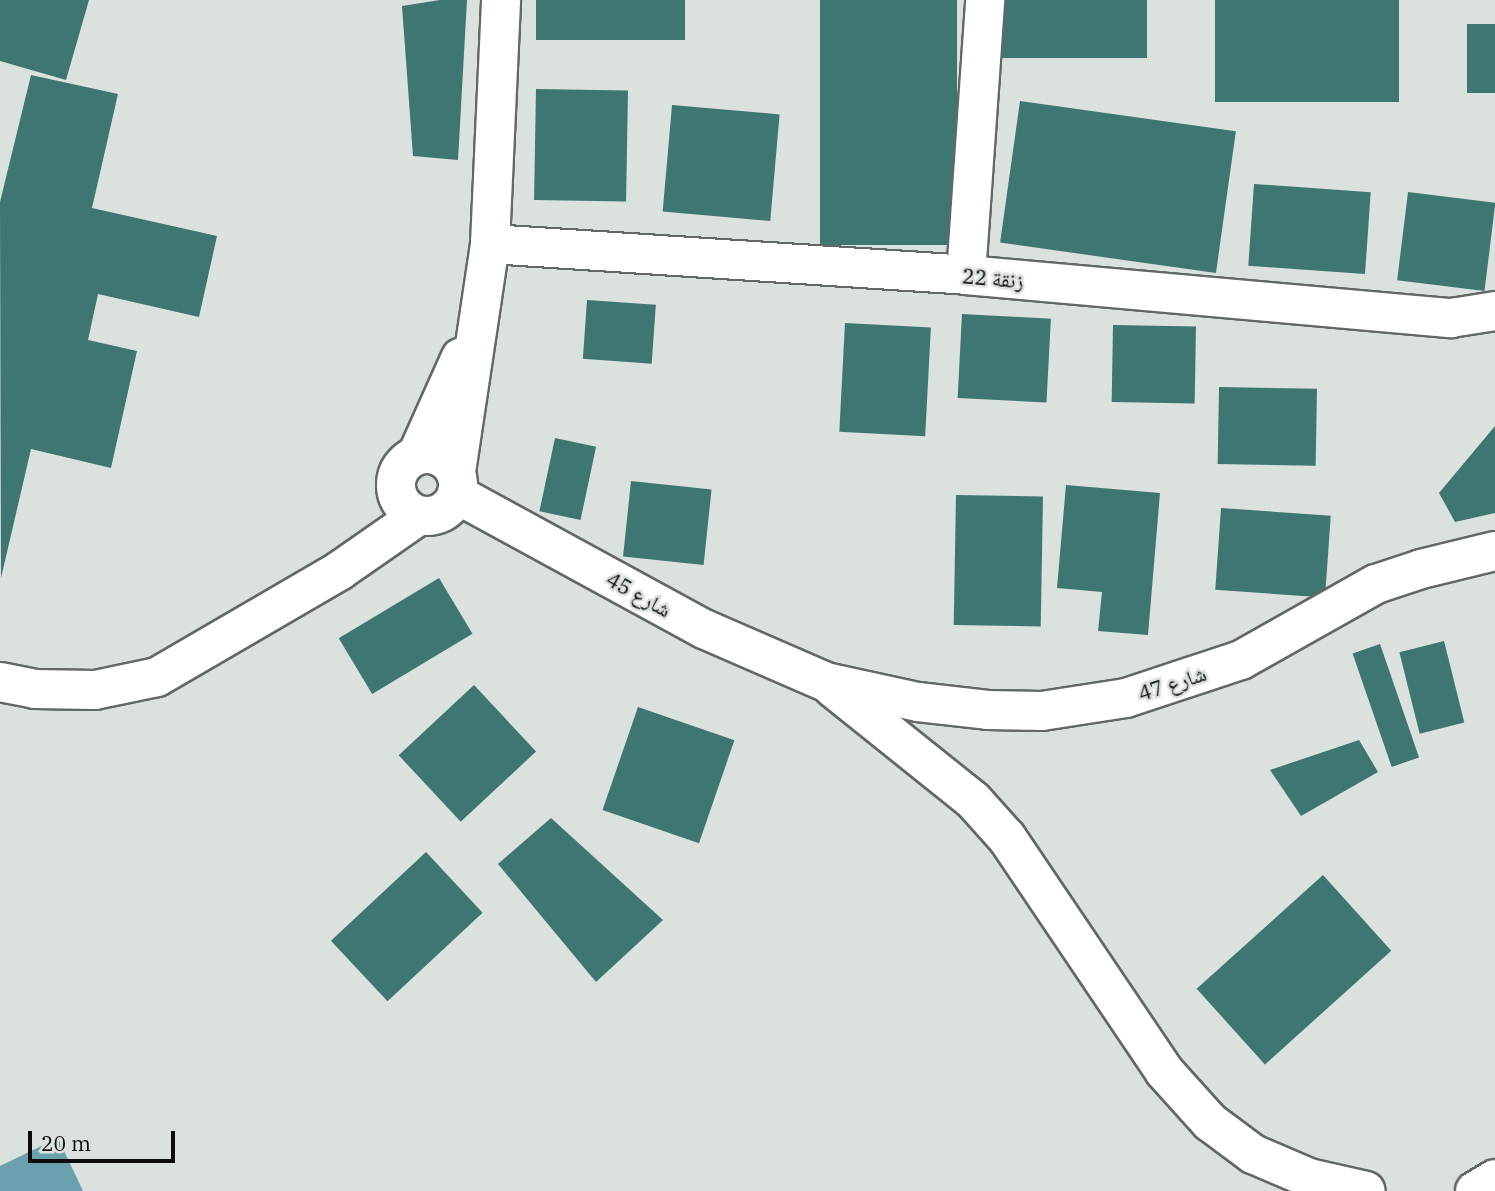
<!DOCTYPE html>
<html>
<head>
<meta charset="utf-8">
<style>
  body { margin:0 }
  #map { position:relative; width:1495px; height:1191px; overflow:hidden; background:#dbe1dd; font-family:"IBM Plex Serif","Noto Naskh Arabic",serif }
  div>[style] { position:absolute }
  .water>* { inset:0; background:#6ba0af }
  .building>* { inset:0; background:#3e7772; transform-origin:0 0 }
  .roads { filter:drop-shadow(2px 0 #636865) drop-shadow(-2px 0 #636865) drop-shadow(0 2px #636865) drop-shadow(0 -2px #636865) }
  .minor>* { height:38px; margin:-19px; padding:0 19px; transform-origin:19px; border-radius:19px; background:#fff }
  .minor>.ring { margin:-19px; padding:0; box-sizing:content-box; background:none; border:38px solid #fff; border-radius:50% }
  span { translate:-50% -50%; white-space:nowrap; text-align:center; line-height:1.15; -webkit-text-stroke:5px #dbe1dd; paint-order:stroke }
  .street-label { font-size:21px; color:#0b0c0b }
  .scale { position:absolute; left:28px; top:1131px; width:147px; height:32px; box-sizing:border-box; border:4px solid #0b0c0b; border-top:0; padding-left:9px; font-size:21px; line-height:24px; white-space:nowrap; color:#0b0c0b; -webkit-text-stroke:5px #dbe1dd; paint-order:stroke }
</style>
</head>
<body>
<div id="map">
  <div class="water">
    <i style="clip-path:polygon(58px 1138px,83px 1191px,0 1191px,0 1166px)"></i>
  </div>
  <div class="building">
    <i style="clip-path:polygon(0 0,89px 0,66px 80px,0 61px)"></i>
    <i style="clip-path:polygon(440px 0,467px 0,458px 160px,413px 156px,402px 6px)"></i>
    <i style="left:536px;top:0;width:149px;height:40px"></i>
    <i style="left:820px;top:0;width:137px;height:245px"></i>
    <i style="left:998px;top:0;width:149px;height:58px"></i>
    <i style="left:1215px;top:0;width:184px;height:102px"></i>
    <i style="left:1467px;top:24px;width:28px;height:69px"></i>
    <i style="clip-path:polygon(31px 75px,118px 94px,92px 208px,217px 236px,199px 317px,98px 294px,88px 340px,137px 351px,111px 468px,31px 449px,1px 578px,0 202px)"></i>
    <i style="left:536px;top:89px;width:92px;height:111px;rotate:1deg"></i>
    <i style="left:1020px;top:101px;width:218px;height:143px;rotate:8deg"></i>
    <i style="left:672px;top:105px;width:108px;height:107px;rotate:5deg"></i>
    <i style="left:1254px;top:184px;width:117px;height:82px;rotate:4deg"></i>
    <i style="left:1408px;top:192px;width:88px;height:89px;rotate:7deg"></i>
    <i style="left:587px;top:300px;width:69px;height:59px;rotate:4deg"></i>
    <i style="left:962px;top:314px;width:89px;height:84px;rotate:3deg"></i>
    <i style="left:845px;top:323px;width:86px;height:109px;rotate:3deg"></i>
    <i style="left:1113px;top:325px;width:83px;height:77px;rotate:1deg"></i>
    <i style="left:1219px;top:387px;width:98px;height:77px;rotate:1deg"></i>
    <i style="clip-path:polygon(1495px 426px,1495px 513px,1455px 522px,1439px 493px)"></i>
    <i style="left:555px;top:438px;width:42px;height:75px;rotate:12deg"></i>
    <i style="left:631px;top:481px;width:81px;height:76px;rotate:6deg"></i>
    <i style="clip-path:polygon(1066px 485px,1160px 493px,1148px 635px,1098px 631px,1102px 592px,1057px 588px)"></i>
    <i style="left:956px;top:495px;width:87px;height:130px;rotate:1deg"></i>
    <i style="left:1221px;top:508px;width:110px;height:82px;rotate:4deg"></i>
    <i style="left:439px;top:578px;width:65px;height:117px;rotate:59deg"></i>
    <i style="left:1444px;top:641px;width:84px;height:46px;rotate:76deg"></i>
    <i style="left:1380px;top:644px;width:120px;height:29px;rotate:71deg"></i>
    <i style="left:474px;top:685px;width:91px;height:103px;rotate:47deg"></i>
    <i style="left:638px;top:707px;width:102px;height:109px;rotate:19deg"></i>
    <i style="clip-path:polygon(1359px 740px,1378px 772px,1301px 816px,1270px 770px)"></i>
    <i style="clip-path:polygon(551px 818px,663px 920px,596px 982px,498px 864px)"></i>
    <i style="left:426px;top:852px;width:83px;height:130px;rotate:47deg"></i>
    <i style="left:1323px;top:875px;width:102px;height:170px;rotate:48deg"></i>
  </div>
  <div class="roads">
    <div class="minor">
      <i style="left:490px;top:244px;width:477px;rotate:3.7deg"></i>
      <i style="left:966px;top:275px;width:487px;rotate:5.1deg"></i>
      <i style="left:1451px;top:318px;width:45px;rotate:-9deg"></i>
      <i style="left:966px;top:275px;width:276px;rotate:-86deg"></i>
      <i class="ring" style="left:396px;top:454px;width:24px;height:24px"></i>
      <i style="left:417px;top:455px;width:107px;rotate:-65.8deg"></i>
      <i style="left:456px;top:472px;width:231px;rotate:-81.5deg"></i>
      <i style="left:490px;top:244px;width:244px;rotate:-87.4deg"></i>
      <i style="left:458px;top:495px;width:280px;rotate:28.6deg"></i>
      <i style="left:704px;top:629px;width:133px;rotate:23.5deg"></i>
      <i style="left:826px;top:682px;width:94px;rotate:12.3deg"></i>
      <i style="left:918px;top:702px;width:70px;rotate:6.5deg"></i>
      <i style="left:988px;top:710px;width:54px;rotate:1.1deg"></i>
      <i style="left:1042px;top:711px;width:85px;rotate:-8.8deg"></i>
      <i style="left:1126px;top:698px;width:121px;rotate:-18.3deg"></i>
      <i style="left:1241px;top:660px;width:155px;rotate:-29.4deg"></i>
      <i style="left:1376px;top:584px;width:47px;rotate:-18.4deg"></i>
      <i style="left:1421px;top:569px;width:76px;rotate:-13.7deg"></i>
      <i style="left:0;top:682px;width:36px;rotate:11deg"></i>
      <i style="left:35px;top:689px;width:60px;rotate:1deg"></i>
      <i style="left:95px;top:690px;width:63px;rotate:-11.8deg"></i>
      <i style="left:157px;top:677px;width:211px;rotate:-30.2deg"></i>
      <i style="left:339px;top:571px;width:96px;rotate:-34.8deg"></i>
      <i style="left:833px;top:688px;width:179px;rotate:38.7deg"></i>
      <i style="left:973px;top:800px;width:51px;rotate:48.2deg"></i>
      <i style="left:1007px;top:838px;width:281px;rotate:56deg"></i>
      <i style="left:1164px;top:1071px;width:69px;rotate:48deg"></i>
      <i style="left:1210px;top:1122px;width:54px;rotate:36.7deg"></i>
      <i style="left:1253px;top:1154px;width:61px;rotate:23.2deg"></i>
      <i style="left:1309px;top:1178px;width:58px;rotate:12.8deg"></i>
      <i style="left:1475px;top:1191px;width:23px;rotate:-31deg"></i>
    </div>
  </div>
  <div class="street-label">
    <span style="left:993px;top:278px;rotate:5deg">زنقة 22</span>
    <span style="left:639px;top:594px;rotate:29deg">شارع 45</span>
    <span style="left:1172px;top:683px;rotate:-18deg">شارع 47</span>
  </div>
  <div class="scale">20 m</div>
</div>
</body>
</html>
